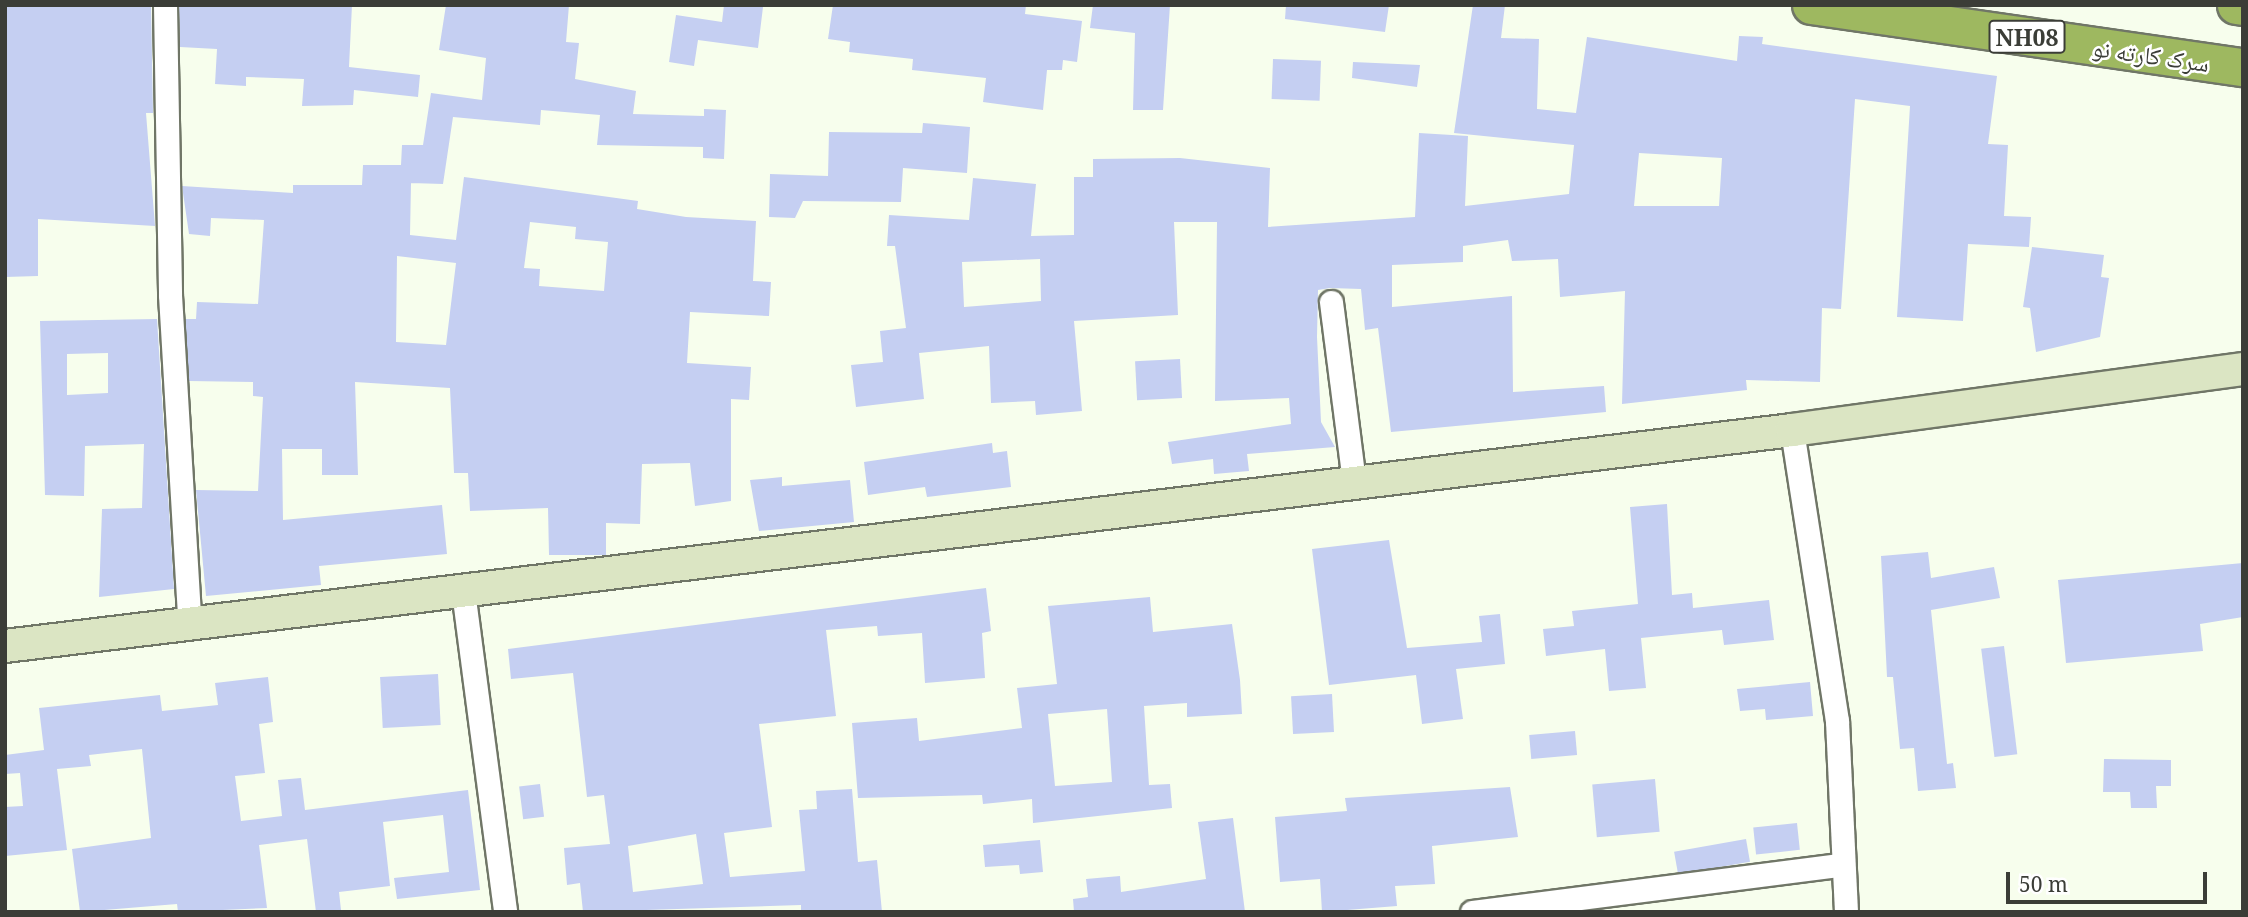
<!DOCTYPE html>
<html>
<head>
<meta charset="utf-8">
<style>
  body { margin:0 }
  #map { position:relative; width:2248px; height:917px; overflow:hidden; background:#f7feed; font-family:"Noto Serif","Noto Naskh Arabic",serif }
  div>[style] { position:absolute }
  .building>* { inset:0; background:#c5cff2; transform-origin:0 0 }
  .roads { filter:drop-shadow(2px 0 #707667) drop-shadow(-2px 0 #707667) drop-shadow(0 2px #707667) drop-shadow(0 -2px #707667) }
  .minor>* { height:23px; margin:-11.5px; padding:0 11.5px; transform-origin:11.5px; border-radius:11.5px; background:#fff }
  .secondary>* { height:32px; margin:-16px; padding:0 16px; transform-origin:16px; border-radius:16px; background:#dbe5c3 }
  .trunk>* { height:37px; margin:-18.5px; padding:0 18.5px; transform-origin:18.5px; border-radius:18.5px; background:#9eb860 }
  span { translate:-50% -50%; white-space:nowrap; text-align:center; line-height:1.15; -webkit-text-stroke:5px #fff; paint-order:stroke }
  .shield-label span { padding:2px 5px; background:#fff; border:2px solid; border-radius:5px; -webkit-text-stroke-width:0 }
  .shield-label { font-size:23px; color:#3b3d37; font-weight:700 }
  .street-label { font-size:24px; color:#3b3d37 }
  .frame { position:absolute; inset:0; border:7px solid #3b3d37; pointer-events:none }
  .scale { position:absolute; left:2006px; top:872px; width:201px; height:32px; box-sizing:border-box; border:4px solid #3b3d37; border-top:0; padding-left:9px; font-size:21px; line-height:24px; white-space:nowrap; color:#3b3d37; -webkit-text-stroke:5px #fff; paint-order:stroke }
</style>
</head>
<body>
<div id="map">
  <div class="building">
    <i style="clip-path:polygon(7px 5px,151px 5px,153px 113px,146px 113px,155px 226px,38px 219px,38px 276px,5px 277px)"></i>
    <i style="clip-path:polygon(179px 5px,352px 5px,349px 67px,420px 75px,418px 97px,354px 90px,353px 105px,302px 106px,304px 79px,246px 77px,246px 86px,215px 84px,217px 49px,180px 47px)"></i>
    <i style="clip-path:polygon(evenodd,446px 5px,569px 5px,566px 42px,579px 43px,575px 79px,636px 91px,633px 114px,704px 116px,704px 109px,726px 110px,724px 159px,703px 158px,703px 147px,597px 145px,600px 115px,541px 110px,540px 125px,453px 117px,443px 184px,411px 183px,410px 235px,456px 240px,464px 177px,638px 201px,637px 209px,686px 217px,756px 221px,753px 281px,771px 282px,769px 316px,690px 312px,687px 363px,751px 367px,749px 400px,731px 399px,731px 501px,695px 506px,690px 463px,642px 464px,640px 524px,606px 523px,606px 555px,549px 555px,548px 508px,470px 511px,468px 473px,454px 473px,450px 388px,355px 382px,358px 475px,322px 475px,322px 449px,282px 449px,283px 520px,442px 505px,447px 554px,319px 566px,321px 585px,206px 596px,196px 490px,258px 491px,263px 397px,253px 396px,253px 382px,189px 381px,185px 319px,196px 319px,197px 302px,258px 304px,264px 220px,211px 218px,210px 236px,189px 234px,182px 186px,293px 193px,293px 185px,362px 185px,363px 165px,401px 165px,402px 145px,423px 145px,431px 93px,482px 100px,486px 58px,439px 50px,446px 5px,530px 222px,576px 227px,575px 239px,608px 242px,604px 291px,539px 286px,540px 269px,524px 268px,530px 222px,446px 5px,397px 256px,456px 263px,446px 345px,396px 342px,397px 256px)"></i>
    <i style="clip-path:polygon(724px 5px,763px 7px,758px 48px,698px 40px,694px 66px,669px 62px,676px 15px,722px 22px)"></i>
    <i style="clip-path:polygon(833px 5px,1026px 5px,1025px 14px,1082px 21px,1077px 62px,1063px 60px,1062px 70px,1047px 70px,1043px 110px,983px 102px,986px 78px,912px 70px,913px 59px,849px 52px,850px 42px,828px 39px)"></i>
    <i style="clip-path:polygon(1093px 5px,1170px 5px,1163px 110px,1133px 110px,1135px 33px,1090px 28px)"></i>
    <i style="clip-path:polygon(1286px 5px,1389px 5px,1385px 32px,1285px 19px)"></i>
    <i style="clip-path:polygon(evenodd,1473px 5px,1505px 5px,1501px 38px,1539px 39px,1537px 109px,1576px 113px,1587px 37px,1737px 61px,1739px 36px,1763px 37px,1762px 44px,1997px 76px,1988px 144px,2008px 145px,2004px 216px,2031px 217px,2029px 247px,1968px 244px,1963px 321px,1897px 317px,1910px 106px,1855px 99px,1841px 309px,1822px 308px,1820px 382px,1746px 380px,1747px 390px,1622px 404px,1625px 291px,1560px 297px,1558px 259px,1512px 261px,1508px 240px,1463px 246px,1463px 262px,1392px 265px,1392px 307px,1512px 296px,1513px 392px,1604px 386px,1606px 412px,1391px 432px,1378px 328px,1365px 330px,1361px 289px,1330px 288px,1318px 290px,1317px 337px,1321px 422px,1335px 447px,1247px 454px,1249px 471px,1214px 474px,1213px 459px,1172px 464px,1168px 442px,1291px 424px,1289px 398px,1215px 401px,1217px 222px,1174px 222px,1178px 315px,1074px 321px,1082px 411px,1036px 415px,1035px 401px,991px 403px,989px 346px,919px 353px,924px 399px,856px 407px,851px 365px,883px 362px,880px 331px,906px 328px,895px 246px,887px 246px,889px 215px,969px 220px,973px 178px,1036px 184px,1031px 236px,1074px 235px,1074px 177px,1093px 177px,1093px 159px,1180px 158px,1270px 168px,1268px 227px,1415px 217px,1419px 133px,1468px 136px,1465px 206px,1569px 194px,1574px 145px,1454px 133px,1473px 5px,1639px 153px,1722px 158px,1719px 206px,1634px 206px,1639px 153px,1473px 5px,1040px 259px,1041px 301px,964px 307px,962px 262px,1040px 259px)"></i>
    <i style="left:1273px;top:59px;width:48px;height:40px;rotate:2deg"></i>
    <i style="clip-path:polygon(1353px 62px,1420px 65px,1417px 87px,1352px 78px)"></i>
    <i style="clip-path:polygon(923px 123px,970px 127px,967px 173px,903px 168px,901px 202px,803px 201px,795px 218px,769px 217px,770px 174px,828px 176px,829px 132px,922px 133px)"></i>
    <i style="clip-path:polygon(2032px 247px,2104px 255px,2101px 277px,2109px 278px,2100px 337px,2036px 352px,2030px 308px,2023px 307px)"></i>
    <i style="clip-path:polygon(evenodd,157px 319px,174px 589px,99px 597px,102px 509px,142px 508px,144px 444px,85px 446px,84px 496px,45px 495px,40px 321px,157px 319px,108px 353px,108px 393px,67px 395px,67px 354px,108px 353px)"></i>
    <i style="left:1180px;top:359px;width:39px;height:45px;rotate:87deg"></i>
    <i style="clip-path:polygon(992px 443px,993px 453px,1007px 451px,1011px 487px,927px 497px,925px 487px,868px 495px,864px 462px)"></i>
    <i style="clip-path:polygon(782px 477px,782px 486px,850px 480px,854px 522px,759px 531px,750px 480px)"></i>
    <i style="clip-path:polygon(1667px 504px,1672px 595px,1692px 593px,1693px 608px,1769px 600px,1774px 640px,1724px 645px,1722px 630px,1641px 638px,1646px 688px,1609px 691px,1605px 649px,1546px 656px,1543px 629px,1574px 626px,1572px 611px,1638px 604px,1630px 507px)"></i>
    <i style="clip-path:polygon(1389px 540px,1407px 648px,1482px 642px,1479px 616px,1500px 614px,1505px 664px,1456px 669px,1463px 719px,1422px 724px,1416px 675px,1329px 685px,1312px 549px)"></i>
    <i style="clip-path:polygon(1928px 552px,1931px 578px,1994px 567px,2000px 598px,1931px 610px,1947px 764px,1953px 763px,1956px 788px,1918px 791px,1914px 748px,1900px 749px,1893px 677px,1887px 677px,1881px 556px)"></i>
    <i style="clip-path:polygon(2243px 563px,2243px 617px,2200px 624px,2203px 651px,2066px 663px,2058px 580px)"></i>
    <i style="clip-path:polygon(evenodd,986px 588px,991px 631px,982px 633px,985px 678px,925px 683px,922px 633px,878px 636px,877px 626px,826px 630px,836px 716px,759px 724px,772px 827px,724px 833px,730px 877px,805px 871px,799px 810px,817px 809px,816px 791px,852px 789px,858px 862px,877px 860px,882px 912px,801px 912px,801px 905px,583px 912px,580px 883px,567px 885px,564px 848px,610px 844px,604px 795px,587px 797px,573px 673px,511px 679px,508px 649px,986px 588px,696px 834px,703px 884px,633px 892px,628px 846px,696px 834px)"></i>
    <i style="clip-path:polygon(evenodd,1150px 597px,1153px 632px,1232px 624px,1240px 680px,1242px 714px,1187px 717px,1187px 703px,1144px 706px,1149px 785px,1170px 784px,1172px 808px,1033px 823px,1032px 799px,983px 804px,982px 795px,858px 798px,852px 723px,917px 718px,919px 741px,1022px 728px,1017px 688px,1057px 684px,1048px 606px,1150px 597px,1107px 709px,1112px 782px,1055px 786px,1048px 714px,1107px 709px)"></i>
    <i style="left:2004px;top:646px;width:109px;height:23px;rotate:83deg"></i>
    <i style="left:438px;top:674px;width:51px;height:58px;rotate:87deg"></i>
    <i style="clip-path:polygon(268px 677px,273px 722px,259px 724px,265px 773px,235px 776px,241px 821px,282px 816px,278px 780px,301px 778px,305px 810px,468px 790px,480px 890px,397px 899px,394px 878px,449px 872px,443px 815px,383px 822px,390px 886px,339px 892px,341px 910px,316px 912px,307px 839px,259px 845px,267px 908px,178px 912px,177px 904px,80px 912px,72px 849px,151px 838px,142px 749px,89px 755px,91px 766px,57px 769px,67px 850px,5px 856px,5px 807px,23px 806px,20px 773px,5px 774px,5px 755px,44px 750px,39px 708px,160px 695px,162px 711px,218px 705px,215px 683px)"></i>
    <i style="clip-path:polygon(1810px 682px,1813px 716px,1766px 720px,1765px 709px,1740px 711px,1737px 689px)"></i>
    <i style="left:1332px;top:694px;width:38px;height:41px;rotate:87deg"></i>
    <i style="left:1575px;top:731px;width:24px;height:46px;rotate:85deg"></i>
    <i style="clip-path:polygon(2104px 759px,2171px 760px,2171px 786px,2156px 786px,2157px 808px,2131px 808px,2130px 792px,2103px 792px)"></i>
    <i style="left:1655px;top:779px;width:53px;height:63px;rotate:85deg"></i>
    <i style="left:540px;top:784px;width:33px;height:21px;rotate:83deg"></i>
    <i style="clip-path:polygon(1510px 787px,1518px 837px,1432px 846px,1435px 884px,1395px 886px,1397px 906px,1322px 912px,1320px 879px,1280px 882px,1275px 817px,1347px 811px,1345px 798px)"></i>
    <i style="clip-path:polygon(1233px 818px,1245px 912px,1074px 912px,1073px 899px,1088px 897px,1086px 879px,1120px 876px,1121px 892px,1206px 879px,1198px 822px)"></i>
    <i style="left:1797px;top:823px;width:27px;height:44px;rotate:84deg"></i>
    <i style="left:1746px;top:839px;width:23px;height:73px;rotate:80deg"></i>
    <i style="clip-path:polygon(1040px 840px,1043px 872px,1020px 874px,1019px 865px,985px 867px,983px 845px)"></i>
  </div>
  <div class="roads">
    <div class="minor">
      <i style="left:165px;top:5px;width:290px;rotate:89deg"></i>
      <i style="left:170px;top:295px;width:333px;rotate:86.6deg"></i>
      <i style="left:1331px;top:302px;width:181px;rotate:82.7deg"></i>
      <i style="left:1792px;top:430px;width:294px;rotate:81.2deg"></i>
      <i style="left:1837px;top:721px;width:191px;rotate:87.3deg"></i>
      <i style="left:463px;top:591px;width:324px;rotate:82.5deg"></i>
      <i style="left:1472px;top:912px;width:371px;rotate:-7.3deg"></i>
    </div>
    <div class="secondary">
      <i style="left:5px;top:646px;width:1800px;rotate:-6.89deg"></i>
      <i style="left:1792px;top:430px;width:455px;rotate:-7.7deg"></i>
    </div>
    <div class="trunk">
      <i style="left:1811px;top:5px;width:436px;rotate:8.2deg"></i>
      <i style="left:2236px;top:5px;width:7px;rotate:8deg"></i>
    </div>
  </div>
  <div class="shield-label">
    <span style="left:2027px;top:37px">NH08</span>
  </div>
  <div class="street-label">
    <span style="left:2151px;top:55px;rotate:8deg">سرک کارته نو</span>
  </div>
  <div class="frame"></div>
  <div class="scale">50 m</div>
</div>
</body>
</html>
